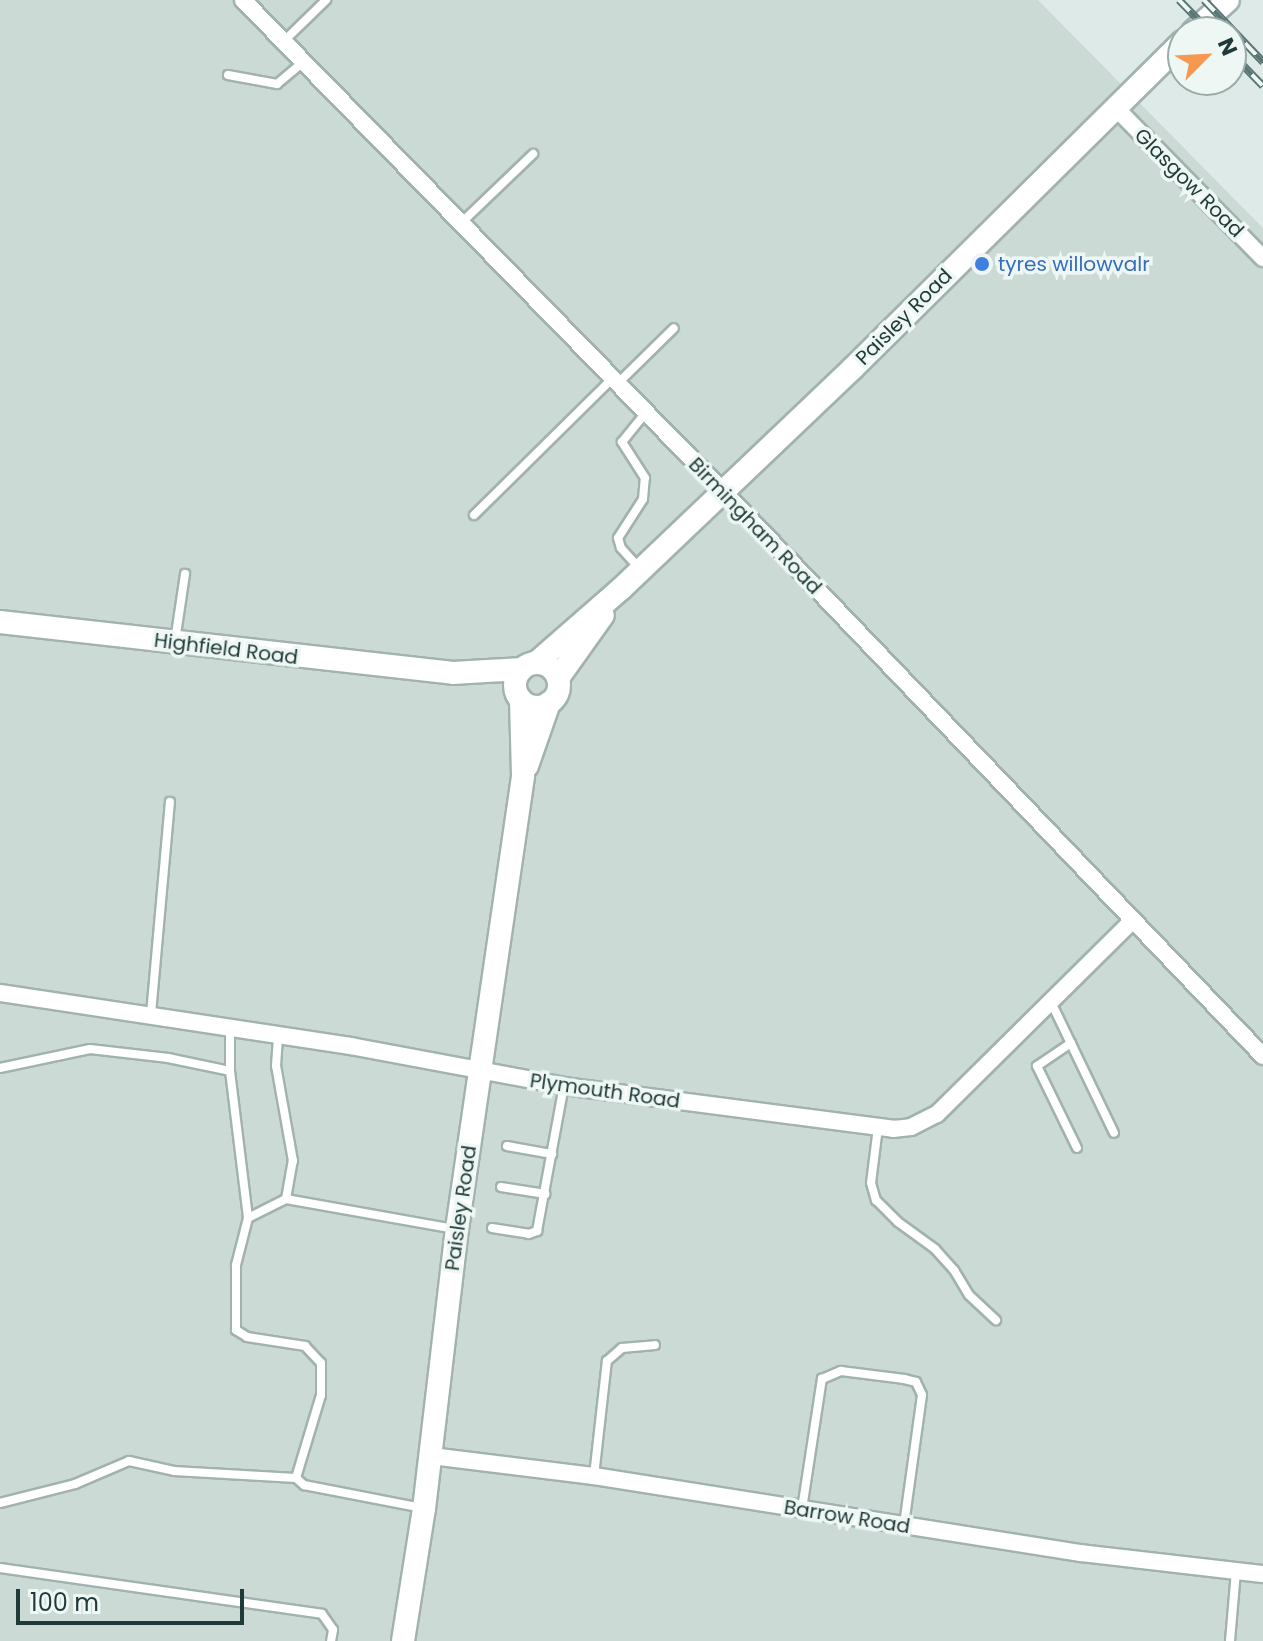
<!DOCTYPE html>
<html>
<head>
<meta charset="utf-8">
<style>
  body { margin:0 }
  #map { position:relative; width:1263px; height:1641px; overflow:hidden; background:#deeae7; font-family:Poppins,sans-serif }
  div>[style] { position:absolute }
  .built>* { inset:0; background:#ccdad6 }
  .roads { filter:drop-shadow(2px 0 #a1b2af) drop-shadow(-2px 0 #a1b2af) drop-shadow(0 2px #a1b2af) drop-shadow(0 -2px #a1b2af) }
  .lane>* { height:8px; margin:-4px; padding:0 4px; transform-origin:4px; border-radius:4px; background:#fff }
  .street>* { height:16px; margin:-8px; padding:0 8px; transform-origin:8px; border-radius:8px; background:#fff }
  .secondary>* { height:22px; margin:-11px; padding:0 11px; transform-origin:11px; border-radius:11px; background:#fff }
  .secondary>.ring { margin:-11px; padding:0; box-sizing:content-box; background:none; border:22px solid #fff; border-radius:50% }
  .rail>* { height:8px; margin-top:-4px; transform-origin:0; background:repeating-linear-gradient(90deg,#eef7f4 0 15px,#597674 0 30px); box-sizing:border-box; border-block:2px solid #597674 }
  .dots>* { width:22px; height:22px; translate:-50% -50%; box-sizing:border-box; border:4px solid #eef7f4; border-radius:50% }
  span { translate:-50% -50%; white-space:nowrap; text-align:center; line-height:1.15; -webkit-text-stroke:7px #eef7f4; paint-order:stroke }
  .street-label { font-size:20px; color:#1f3a38 }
  .shop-label { font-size:20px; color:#366cbe }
  .left { translate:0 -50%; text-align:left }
  .north { position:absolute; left:1167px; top:16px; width:80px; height:80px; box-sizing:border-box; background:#eef7f4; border:2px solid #9baba9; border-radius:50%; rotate:66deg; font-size:22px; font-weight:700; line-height:32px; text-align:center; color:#1f3a38 }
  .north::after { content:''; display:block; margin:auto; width:28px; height:36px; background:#f6984f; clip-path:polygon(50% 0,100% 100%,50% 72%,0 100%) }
  .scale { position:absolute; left:16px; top:1589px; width:228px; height:36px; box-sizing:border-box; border:4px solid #1f3a38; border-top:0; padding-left:10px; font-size:24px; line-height:28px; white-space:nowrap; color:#1f3a38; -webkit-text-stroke:6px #eef7f4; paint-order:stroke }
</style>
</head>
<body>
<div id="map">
  <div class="built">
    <i style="clip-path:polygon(0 0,1038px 0,1263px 228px,1263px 1641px,0 1641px)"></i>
  </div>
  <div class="roads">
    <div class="lane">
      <i style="left:284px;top:41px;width:59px;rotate:-44.3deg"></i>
      <i style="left:228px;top:75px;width:50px;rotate:10.4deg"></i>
      <i style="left:277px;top:84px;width:34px;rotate:-40deg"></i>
      <i style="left:461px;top:223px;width:100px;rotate:-43.8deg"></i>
      <i style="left:618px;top:383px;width:78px;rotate:-44.5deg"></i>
      <i style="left:474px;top:515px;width:195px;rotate:-44.6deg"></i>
      <i style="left:639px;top:568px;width:27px;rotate:-132deg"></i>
      <i style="left:621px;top:548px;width:10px;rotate:-107deg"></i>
      <i style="left:618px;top:538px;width:46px;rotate:-57.3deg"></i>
      <i style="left:643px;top:499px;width:21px;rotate:-85deg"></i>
      <i style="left:645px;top:478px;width:43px;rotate:-122.6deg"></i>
      <i style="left:622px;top:442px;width:38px;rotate:-51deg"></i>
      <i style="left:175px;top:641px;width:68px;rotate:-81.5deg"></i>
      <i style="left:1051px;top:1002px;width:145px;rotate:64.3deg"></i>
      <i style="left:151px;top:1014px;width:213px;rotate:-84.9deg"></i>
      <i style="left:230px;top:1028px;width:43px;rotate:90deg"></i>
      <i style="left:230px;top:1071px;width:148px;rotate:83deg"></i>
      <i style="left:248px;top:1218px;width:49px;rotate:104.3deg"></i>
      <i style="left:236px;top:1265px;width:65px;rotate:90deg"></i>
      <i style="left:236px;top:1330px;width:13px;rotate:32deg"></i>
      <i style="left:247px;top:1337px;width:59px;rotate:8.8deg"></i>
      <i style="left:305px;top:1346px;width:23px;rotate:47deg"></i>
      <i style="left:321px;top:1363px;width:32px;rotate:90deg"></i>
      <i style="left:321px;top:1395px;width:87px;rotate:106.8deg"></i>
      <i style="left:296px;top:1478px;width:11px;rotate:41deg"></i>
      <i style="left:304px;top:1485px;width:120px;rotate:11deg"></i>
      <i style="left:1071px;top:1043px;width:41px;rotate:145.9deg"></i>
      <i style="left:1037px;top:1066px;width:91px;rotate:64deg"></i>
      <i style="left:0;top:1068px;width:92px;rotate:-11.9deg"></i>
      <i style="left:90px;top:1049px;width:79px;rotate:6.6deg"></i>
      <i style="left:168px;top:1058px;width:63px;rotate:11.8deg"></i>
      <i style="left:878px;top:1127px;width:56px;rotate:97.1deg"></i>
      <i style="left:871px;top:1183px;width:18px;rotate:74deg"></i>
      <i style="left:876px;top:1200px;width:31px;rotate:45deg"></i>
      <i style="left:898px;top:1222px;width:46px;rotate:36.1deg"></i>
      <i style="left:935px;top:1249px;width:28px;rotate:48deg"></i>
      <i style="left:954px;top:1270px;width:29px;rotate:59deg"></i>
      <i style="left:969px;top:1295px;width:37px;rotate:43deg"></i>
      <i style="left:507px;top:1146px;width:46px;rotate:10.1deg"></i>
      <i style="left:501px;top:1187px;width:45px;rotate:9deg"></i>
      <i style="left:286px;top:1199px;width:172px;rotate:10.1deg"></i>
      <i style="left:248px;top:1218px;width:42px;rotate:-26.6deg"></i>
      <i style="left:286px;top:1199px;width:39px;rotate:-80deg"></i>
      <i style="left:293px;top:1161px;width:97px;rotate:-100.1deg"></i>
      <i style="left:276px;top:1066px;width:32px;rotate:-86deg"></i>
      <i style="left:492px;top:1228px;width:37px;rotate:9deg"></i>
      <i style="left:529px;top:1234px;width:9px;rotate:-21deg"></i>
      <i style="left:537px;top:1231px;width:147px;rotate:-79.5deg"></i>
      <i style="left:594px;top:1476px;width:116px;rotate:-83.6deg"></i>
      <i style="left:607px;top:1361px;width:20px;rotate:-41deg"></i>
      <i style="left:622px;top:1348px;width:33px;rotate:-5deg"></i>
      <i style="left:0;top:1503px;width:77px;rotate:-14.2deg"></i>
      <i style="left:75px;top:1484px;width:59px;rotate:-23.1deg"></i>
      <i style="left:129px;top:1461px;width:46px;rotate:12.5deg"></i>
      <i style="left:174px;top:1471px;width:122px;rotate:3.3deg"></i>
      <i style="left:802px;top:1509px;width:132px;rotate:-81.3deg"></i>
      <i style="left:822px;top:1379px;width:21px;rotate:-23deg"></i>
      <i style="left:841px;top:1371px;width:64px;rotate:7.2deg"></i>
      <i style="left:904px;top:1379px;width:12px;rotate:14deg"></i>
      <i style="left:916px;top:1382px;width:14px;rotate:65deg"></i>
      <i style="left:922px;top:1395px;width:131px;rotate:97.9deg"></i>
      <i style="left:0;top:1568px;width:325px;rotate:8.1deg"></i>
      <i style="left:322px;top:1614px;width:19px;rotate:55deg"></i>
      <i style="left:333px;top:1630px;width:11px;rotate:100deg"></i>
      <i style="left:1230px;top:1641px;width:70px;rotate:-85.1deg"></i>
    </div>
    <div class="street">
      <i style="left:243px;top:0;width:688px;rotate:45.65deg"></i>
      <i style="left:724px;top:492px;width:780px;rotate:46.3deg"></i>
      <i style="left:1116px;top:108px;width:210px;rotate:45.6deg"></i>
      <i style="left:0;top:993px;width:355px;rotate:8.6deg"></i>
      <i style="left:351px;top:1046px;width:217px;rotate:10.6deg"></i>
      <i style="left:564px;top:1086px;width:332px;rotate:7.4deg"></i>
      <i style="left:893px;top:1129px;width:18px;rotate:-6deg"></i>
      <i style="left:911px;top:1127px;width:29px;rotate:-27deg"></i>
      <i style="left:937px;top:1114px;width:274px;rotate:-44.7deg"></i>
      <i style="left:431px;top:1456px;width:164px;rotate:7deg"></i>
      <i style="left:594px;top:1476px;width:493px;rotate:9deg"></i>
      <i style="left:1081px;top:1553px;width:183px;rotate:6.6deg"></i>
    </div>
    <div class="secondary">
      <i style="left:1193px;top:32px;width:47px;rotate:-42.4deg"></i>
      <i style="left:0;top:622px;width:456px;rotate:6.4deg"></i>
      <i style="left:453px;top:673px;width:69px;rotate:-3.3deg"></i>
      <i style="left:536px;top:663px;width:114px;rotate:-41.1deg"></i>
      <i style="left:622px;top:588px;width:318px;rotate:-43.6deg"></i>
      <i style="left:852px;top:369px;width:465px;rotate:-44.7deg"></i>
      <i class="ring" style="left:515px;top:663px;width:22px;height:22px"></i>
      <i style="left:558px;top:678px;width:77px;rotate:-54.5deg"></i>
      <i style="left:527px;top:766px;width:67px;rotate:-70.8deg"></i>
      <i style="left:403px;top:1641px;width:134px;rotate:-81deg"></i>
      <i style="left:424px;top:1509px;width:282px;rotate:-83.3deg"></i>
      <i style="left:457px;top:1229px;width:458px;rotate:-81.7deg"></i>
      <i style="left:523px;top:776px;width:76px;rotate:-91.5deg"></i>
    </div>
  </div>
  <div class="rail">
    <i style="left:1179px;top:0;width:45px;rotate:45.9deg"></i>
    <i style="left:1204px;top:0;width:86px;rotate:46.4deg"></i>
    <i style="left:1231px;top:53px;width:46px;rotate:45.9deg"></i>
  </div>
  <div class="dots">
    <i style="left:982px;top:264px;background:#3f7fe0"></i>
  </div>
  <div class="street-label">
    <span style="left:1189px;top:183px;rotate:45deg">Glasgow Road</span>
    <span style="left:904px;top:317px;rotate:-45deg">Paisley Road</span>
    <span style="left:755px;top:526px;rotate:46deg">Birmingham Road</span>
    <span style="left:226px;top:649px;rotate:7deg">Highfield Road</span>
    <span style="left:605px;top:1091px;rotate:8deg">Plymouth Road</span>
    <span style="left:461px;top:1208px;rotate:-82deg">Paisley Road</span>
    <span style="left:847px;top:1517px;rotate:9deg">Barrow Road</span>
  </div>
  <div class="shop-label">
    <span class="left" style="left:998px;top:264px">tyres willowvalr</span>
  </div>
  <div class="north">N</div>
  <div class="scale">100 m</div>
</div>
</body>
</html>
